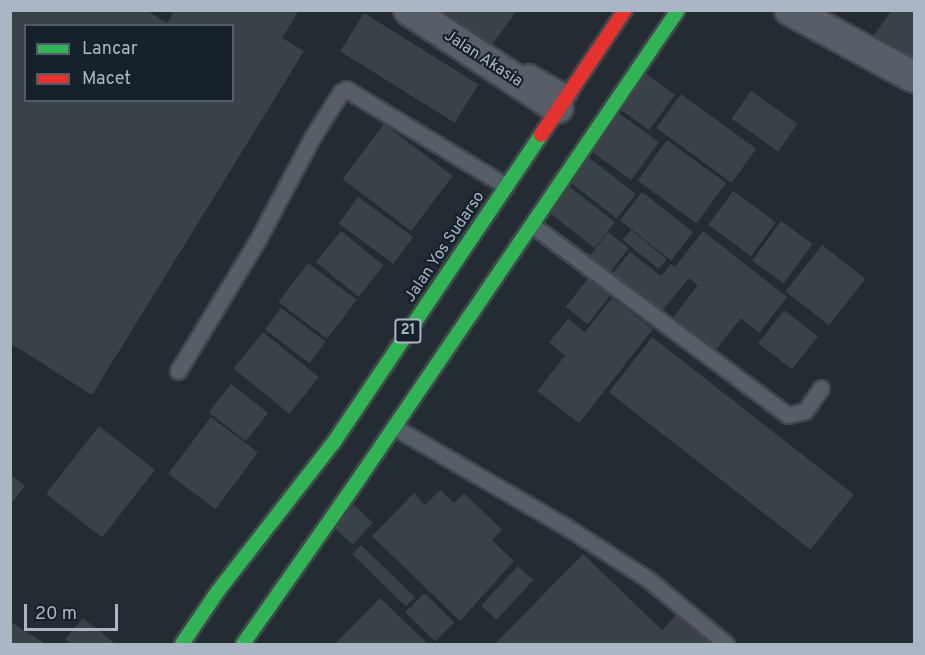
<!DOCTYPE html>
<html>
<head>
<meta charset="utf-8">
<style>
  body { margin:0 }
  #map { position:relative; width:925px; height:655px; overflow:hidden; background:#242b32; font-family:Overpass,sans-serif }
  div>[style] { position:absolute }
  .building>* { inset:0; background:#3b4148; transform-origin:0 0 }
  .roads { filter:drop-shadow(2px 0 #42474d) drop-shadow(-2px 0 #42474d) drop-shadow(0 2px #42474d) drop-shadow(0 -2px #42474d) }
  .lane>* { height:15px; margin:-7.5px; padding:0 7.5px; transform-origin:7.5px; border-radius:7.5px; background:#585e67 }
  .street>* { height:30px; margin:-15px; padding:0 15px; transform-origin:15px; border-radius:15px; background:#585e67 }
  .fast>* { height:14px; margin:-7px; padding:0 7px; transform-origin:7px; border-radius:7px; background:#30b455 }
  .jam>* { height:14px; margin:-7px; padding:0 7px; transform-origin:7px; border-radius:7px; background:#e5322d }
  span { translate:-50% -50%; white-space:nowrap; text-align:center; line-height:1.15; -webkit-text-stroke:4.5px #17212c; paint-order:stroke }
  .shield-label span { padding:2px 4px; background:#17212c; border:2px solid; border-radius:4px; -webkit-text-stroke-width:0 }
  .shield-label { font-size:15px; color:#abb6c5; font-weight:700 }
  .street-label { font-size:16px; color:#abb6c5 }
  .frame { position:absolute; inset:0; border:12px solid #abb6c5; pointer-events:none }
  .legend { position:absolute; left:24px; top:24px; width:210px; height:78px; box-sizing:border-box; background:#17212c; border:2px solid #525d69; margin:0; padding:8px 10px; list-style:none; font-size:18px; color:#abb6c5 }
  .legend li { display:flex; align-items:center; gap:12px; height:30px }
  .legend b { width:30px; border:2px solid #525d69 }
  .scale { position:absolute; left:24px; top:604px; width:94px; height:27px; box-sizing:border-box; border:3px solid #abb6c5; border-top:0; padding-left:8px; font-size:18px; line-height:21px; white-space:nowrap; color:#abb6c5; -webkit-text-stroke:4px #17212c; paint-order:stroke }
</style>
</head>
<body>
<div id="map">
  <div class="building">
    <i style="clip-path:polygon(evenodd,10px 10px,146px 10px,167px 23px,175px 10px,299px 10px,282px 38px,304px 51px,92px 395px,10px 343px,10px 10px,26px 26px,232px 26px,232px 100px,26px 100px,26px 26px)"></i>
    <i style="clip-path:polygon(442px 10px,517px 10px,491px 46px)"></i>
    <i style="clip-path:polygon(892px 10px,914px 10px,914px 60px,909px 67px,871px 39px)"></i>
    <i style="left:364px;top:13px;width:135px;height:45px;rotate:32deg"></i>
    <i style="left:645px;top:73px;width:37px;height:44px;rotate:36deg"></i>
    <i style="left:751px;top:91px;width:57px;height:34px;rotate:35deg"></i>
    <i style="left:681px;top:94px;width:93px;height:42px;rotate:36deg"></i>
    <i style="left:616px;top:111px;width:53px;height:47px;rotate:36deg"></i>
    <i style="left:384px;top:124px;width:86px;height:69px;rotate:37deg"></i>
    <i style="left:667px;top:140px;width:73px;height:50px;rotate:36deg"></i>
    <i style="left:587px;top:156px;width:62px;height:31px;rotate:38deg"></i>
    <i style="left:570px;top:187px;width:57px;height:33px;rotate:38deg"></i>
    <i style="left:733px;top:191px;width:53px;height:42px;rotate:36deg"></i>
    <i style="left:642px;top:192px;width:65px;height:36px;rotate:38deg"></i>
    <i style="left:358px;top:197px;width:68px;height:33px;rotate:36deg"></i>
    <i style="left:781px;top:221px;width:39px;height:49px;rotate:36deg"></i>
    <i style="left:631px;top:230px;width:46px;height:13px;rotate:39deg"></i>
    <i style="left:341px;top:231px;width:55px;height:40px;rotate:39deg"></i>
    <i style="clip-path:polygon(703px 231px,787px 297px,759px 333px,741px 318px,710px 357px,668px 324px,698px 285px,689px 278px,657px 317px,608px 279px,630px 252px,661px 276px,671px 264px,675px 267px)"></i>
    <i style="left:608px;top:232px;width:26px;height:38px;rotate:37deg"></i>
    <i style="left:822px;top:245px;width:55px;height:59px;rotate:38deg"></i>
    <i style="left:308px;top:263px;width:61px;height:49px;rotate:37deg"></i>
    <i style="left:589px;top:277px;width:28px;height:38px;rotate:38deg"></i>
    <i style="clip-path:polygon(612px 298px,653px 329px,579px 423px,537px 391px,565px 356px,549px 342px,568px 319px,585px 332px)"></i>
    <i style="left:281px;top:308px;width:56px;height:27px;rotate:37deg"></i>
    <i style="left:784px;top:310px;width:43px;height:42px;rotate:38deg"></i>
    <i style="left:263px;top:332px;width:72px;height:47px;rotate:39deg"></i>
    <i style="left:652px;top:337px;width:256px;height:70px;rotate:38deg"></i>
    <i style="left:231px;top:384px;width:47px;height:36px;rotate:38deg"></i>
    <i style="left:211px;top:417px;width:59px;height:71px;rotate:37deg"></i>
    <i style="left:99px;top:426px;width:71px;height:86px;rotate:38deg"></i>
    <i style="clip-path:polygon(10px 474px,25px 486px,10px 505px)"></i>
    <i style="clip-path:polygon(440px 490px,454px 503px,464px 493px,502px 530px,492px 540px,514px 561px,460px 621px,372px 536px,414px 493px,425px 505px)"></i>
    <i style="left:354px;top:505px;width:26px;height:30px;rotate:43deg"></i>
    <i style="left:361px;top:545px;width:75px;height:13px;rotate:44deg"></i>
    <i style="clip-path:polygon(583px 554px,662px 630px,678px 613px,710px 644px,495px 644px)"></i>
    <i style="left:518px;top:566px;width:21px;height:54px;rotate:43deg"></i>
    <i style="left:424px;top:593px;width:42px;height:27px;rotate:44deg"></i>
    <i style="clip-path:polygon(380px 598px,428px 644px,335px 644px)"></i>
    <i style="clip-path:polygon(83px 618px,116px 644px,72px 644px,65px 639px)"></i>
    <i style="clip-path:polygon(10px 621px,46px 644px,10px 644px)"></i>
  </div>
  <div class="roads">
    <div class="lane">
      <i style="left:529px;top:72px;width:45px;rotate:29.4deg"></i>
      <i style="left:532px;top:225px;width:319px;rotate:36.6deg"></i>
      <i style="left:788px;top:415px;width:17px;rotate:-13deg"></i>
      <i style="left:805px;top:411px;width:28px;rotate:-55deg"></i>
      <i style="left:178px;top:371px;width:152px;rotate:-58.7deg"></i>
      <i style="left:257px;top:241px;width:119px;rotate:-61.9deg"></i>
      <i style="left:313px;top:136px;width:52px;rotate:-57.5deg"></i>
      <i style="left:341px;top:92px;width:6px;rotate:-31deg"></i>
      <i style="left:346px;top:89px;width:187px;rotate:31.2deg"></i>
      <i style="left:394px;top:427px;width:198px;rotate:30.1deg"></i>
      <i style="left:565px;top:526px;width:98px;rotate:32.6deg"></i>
      <i style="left:648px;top:579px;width:102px;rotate:39.8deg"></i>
    </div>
    <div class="street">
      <i style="left:409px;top:10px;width:178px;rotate:33.3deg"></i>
      <i style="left:790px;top:10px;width:141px;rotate:28.4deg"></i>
    </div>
    <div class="fast">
      <i style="left:182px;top:644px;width:64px;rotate:-55.8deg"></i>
      <i style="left:218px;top:591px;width:189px;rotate:-52.1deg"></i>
      <i style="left:334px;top:442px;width:370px;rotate:-56deg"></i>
      <i style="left:243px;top:644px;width:189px;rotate:-54.9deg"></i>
      <i style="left:352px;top:489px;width:579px;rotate:-55.76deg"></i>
    </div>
    <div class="jam">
      <i style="left:541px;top:135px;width:151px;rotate:-56.1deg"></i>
    </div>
  </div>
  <div class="shield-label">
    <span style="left:408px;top:331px">21</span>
  </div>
  <div class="street-label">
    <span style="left:483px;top:59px;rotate:33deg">Jalan Akasia</span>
    <span style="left:445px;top:247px;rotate:-56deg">Jalan Yos Sudarso</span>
  </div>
  <div class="frame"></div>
  <ul class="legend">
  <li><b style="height:8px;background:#30b455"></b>Lancar</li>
  <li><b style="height:8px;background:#e5322d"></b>Macet</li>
  </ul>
  <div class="scale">20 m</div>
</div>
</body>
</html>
